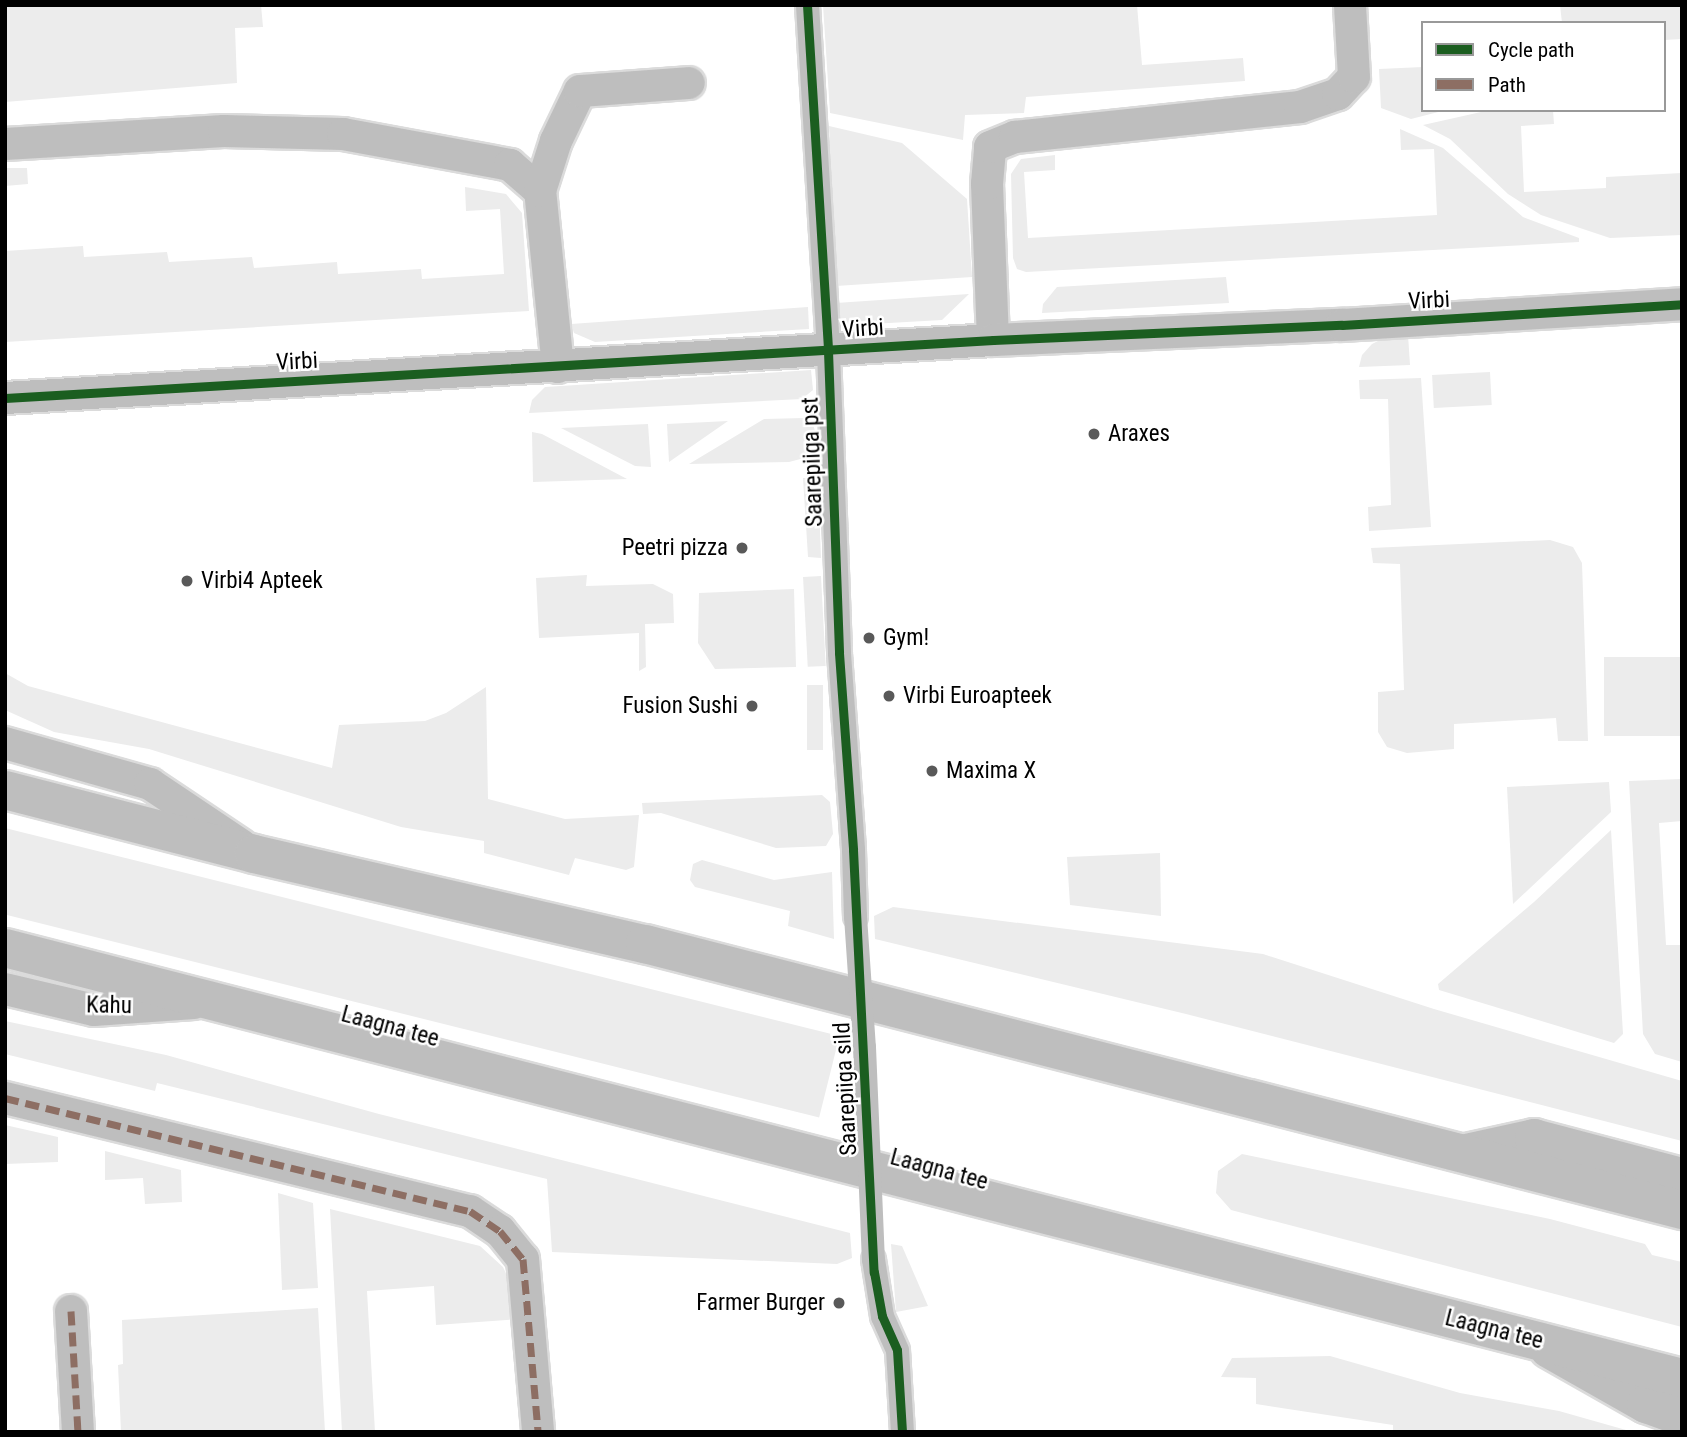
<!DOCTYPE html>
<html>
<head>
<meta charset="utf-8">
<style>
  body { margin:0 }
  #map { position:relative; width:1687px; height:1437px; overflow:hidden; background:#fff; font-family:"Roboto Condensed",sans-serif }
  div>[style] { position:absolute }
  .green>* { inset:0; background:#ececec; transform-origin:0 0 }
  .roads { filter:drop-shadow(2px 0 #dbdbdb) drop-shadow(-2px 0 #dbdbdb) drop-shadow(0 2px #dbdbdb) drop-shadow(0 -2px #dbdbdb) }
  .pedestrian>* { height:23px; margin:-11.5px; padding:0 11.5px; transform-origin:11.5px; border-radius:11.5px; background:#bebebe }
  .minor>* { height:32px; margin:-16px; padding:0 16px; transform-origin:16px; border-radius:16px; background:#bebebe }
  .tertiary>* { height:38px; margin:-19px; padding:0 19px; transform-origin:19px; border-radius:19px; background:#bebebe }
  .primary>* { height:38px; margin:-19px; padding:0 19px; transform-origin:19px; border-radius:19px; background:#bebebe }
  .pedestrian-bridge>* { height:23px; margin:-11.5px; padding:0 11.5px; transform-origin:11.5px; border-radius:11.5px; background:#bebebe }
  .quiet>* { height:7px; margin-top:-3.5px; transform-origin:0; background:repeating-linear-gradient(90deg,#8d6e63 0 14px,transparent 0 21px) }
  .cycleway>* { height:9px; margin:-4.5px; padding:0 4.5px; transform-origin:4.5px; border-radius:4.5px; background:#1b5e20 }
  .dots>* { width:19px; height:19px; translate:-50% -50%; box-sizing:border-box; border:4px solid #fff; border-radius:50% }
  span { translate:-50% -50%; white-space:nowrap; text-align:center; line-height:1.15; -webkit-text-stroke:5px #fff; paint-order:stroke }
  .street-label { font-size:23px; color:#000 }
  .poi-label { font-size:23px; color:#000 }
  .left { translate:0 -50%; text-align:left }
  .right { translate:-100% -50%; text-align:right }
  .frame { position:absolute; inset:0; border:7px solid #000; pointer-events:none }
  .legend { position:absolute; left:1421px; top:21px; width:245px; height:91px; box-sizing:border-box; background:#fff; border:2px solid #999; margin:0; padding:9px 12px; list-style:none; font-size:21px; color:#000 }
  .legend li { display:flex; align-items:center; gap:14px; height:35px }
  .legend b { width:35px; border:2px solid #999 }
</style>
</head>
<body>
<div id="map">
  <div class="green">
    <i style="clip-path:polygon(5px 5px,261px 5px,263px 27px,235px 28px,237px 83px,5px 102px)"></i>
    <i style="clip-path:polygon(823px 5px,1137px 5px,1142px 65px,1243px 58px,1245px 81px,1026px 97px,1024px 113px,965px 115px,963px 140px,830px 113px)"></i>
    <i style="clip-path:polygon(1560px 5px,1682px 5px,1682px 39px,1664px 40px,1664px 23px,1562px 23px)"></i>
    <i style="clip-path:polygon(1423px 67px,1423px 110px,1446px 110px,1411px 119px,1381px 108px,1379px 69px)"></i>
    <i style="clip-path:polygon(1490px 110px,1553px 110px,1554px 124px,1521px 126px,1524px 192px,1606px 188px,1606px 177px,1682px 173px,1682px 235px,1610px 238px,1541px 215px,1508px 194px,1450px 139px,1423px 125px)"></i>
    <i style="clip-path:polygon(829px 126px,902px 143px,967px 199px,972px 277px,836px 286px)"></i>
    <i style="clip-path:polygon(1400px 129px,1443px 148px,1523px 217px,1579px 238px,1579px 242px,1026px 272px,1017px 269px,1013px 258px,1011px 174px,1021px 159px,1055px 155px,1055px 170px,1024px 172px,1028px 238px,1437px 215px,1434px 149px,1401px 150px)"></i>
    <i style="clip-path:polygon(5px 168px,27px 168px,28px 184px,5px 186px)"></i>
    <i style="clip-path:polygon(465px 187px,506px 194px,522px 213px,529px 311px,5px 342px,5px 251px,83px 246px,84px 257px,167px 252px,169px 262px,252px 257px,254px 268px,337px 262px,338px 274px,421px 269px,422px 279px,504px 274px,500px 209px,466px 211px)"></i>
    <i style="clip-path:polygon(1226px 277px,1229px 303px,1042px 313px,1043px 304px,1057px 287px)"></i>
    <i style="clip-path:polygon(969px 294px,942px 320px,836px 326px,836px 303px)"></i>
    <i style="clip-path:polygon(808px 307px,809px 329px,595px 342px,574px 333px,571px 324px)"></i>
    <i style="clip-path:polygon(1408px 335px,1410px 365px,1359px 367px,1362px 355px,1372px 344px,1384px 338px)"></i>
    <i style="clip-path:polygon(811px 370px,813px 390px,802px 399px,529px 413px,532px 400px,545px 387px)"></i>
    <i style="left:1490px;top:372px;width:33px;height:58px;rotate:87deg"></i>
    <i style="clip-path:polygon(1421px 378px,1431px 527px,1369px 531px,1368px 507px,1391px 505px,1388px 399px,1360px 399px,1359px 380px)"></i>
    <i style="clip-path:polygon(804px 418px,812px 421px,815px 431px,814px 448px,808px 457px,789px 462px,689px 464px,764px 419px)"></i>
    <i style="clip-path:polygon(728px 421px,669px 462px,667px 424px)"></i>
    <i style="clip-path:polygon(648px 424px,651px 467px,635px 466px,561px 428px)"></i>
    <i style="clip-path:polygon(532px 432px,542px 434px,627px 479px,533px 482px)"></i>
    <i style="clip-path:polygon(803px 478px,818px 478px,821px 558px,808px 557px)"></i>
    <i style="clip-path:polygon(1550px 540px,1573px 547px,1582px 563px,1588px 741px,1558px 741px,1556px 718px,1454px 724px,1454px 749px,1407px 753px,1387px 747px,1378px 732px,1378px 692px,1404px 690px,1400px 564px,1373px 563px,1371px 548px)"></i>
    <i style="clip-path:polygon(587px 575px,586px 586px,653px 584px,673px 594px,674px 623px,645px 624px,646px 667px,639px 671px,639px 633px,539px 638px,536px 578px)"></i>
    <i style="left:821px;top:576px;width:90px;height:18px;rotate:87deg"></i>
    <i style="clip-path:polygon(794px 589px,796px 667px,715px 669px,698px 643px,699px 593px)"></i>
    <i style="left:1682px;top:657px;width:79px;height:78px;rotate:90deg"></i>
    <i style="clip-path:polygon(5px 673px,28px 686px,332px 768px,339px 725px,425px 721px,446px 713px,486px 687px,488px 799px,565px 819px,639px 815px,634px 867px,626px 870px,575px 858px,569px 875px,484px 853px,484px 841px,401px 827px,149px 749px,54px 732px,5px 710px)"></i>
    <i style="left:807px;top:685px;width:16px;height:65px"></i>
    <i style="clip-path:polygon(1682px 779px,1682px 821px,1659px 823px,1666px 945px,1680px 945px,1682px 1062px,1655px 1054px,1643px 1034px,1629px 781px)"></i>
    <i style="clip-path:polygon(1609px 782px,1611px 812px,1513px 904px,1507px 787px)"></i>
    <i style="clip-path:polygon(822px 795px,830px 802px,833px 834px,826px 846px,776px 848px,661px 813px,643px 814px,642px 803px)"></i>
    <i style="left:5px;top:828px;width:860px;height:84px;rotate:14deg"></i>
    <i style="clip-path:polygon(1611px 830px,1623px 1034px,1614px 1043px,1439px 990px,1438px 984px,1534px 902px)"></i>
    <i style="clip-path:polygon(1160px 853px,1161px 916px,1070px 905px,1067px 857px)"></i>
    <i style="clip-path:polygon(702px 860px,774px 880px,832px 872px,834px 939px,788px 926px,790px 911px,695px 887px,690px 880px,693px 864px)"></i>
    <i style="clip-path:polygon(893px 907px,1263px 954px,1434px 1009px,1682px 1081px,1682px 1141px,1186px 1014px,875px 939px,874px 916px)"></i>
    <i style="clip-path:polygon(5px 1021px,166px 1055px,379px 1114px,850px 1233px,852px 1258px,837px 1264px,552px 1252px,547px 1179px,157px 1083px,155px 1091px,5px 1054px)"></i>
    <i style="clip-path:polygon(5px 1125px,58px 1137px,58px 1162px,5px 1164px)"></i>
    <i style="clip-path:polygon(105px 1151px,181px 1170px,182px 1202px,145px 1204px,143px 1178px,105px 1180px)"></i>
    <i style="clip-path:polygon(1242px 1154px,1550px 1219px,1645px 1244px,1652px 1255px,1682px 1262px,1682px 1327px,1231px 1210px,1216px 1193px,1218px 1171px)"></i>
    <i style="clip-path:polygon(278px 1193px,313px 1203px,318px 1288px,282px 1290px)"></i>
    <i style="clip-path:polygon(330px 1209px,480px 1246px,503px 1267px,515px 1293px,519px 1319px,436px 1325px,434px 1286px,367px 1291px,375px 1432px,342px 1432px)"></i>
    <i style="clip-path:polygon(891px 1244px,902px 1246px,928px 1306px,896px 1312px)"></i>
    <i style="clip-path:polygon(318px 1308px,325px 1432px,121px 1432px,118px 1365px,123px 1364px,122px 1320px)"></i>
    <i style="clip-path:polygon(1330px 1356px,1460px 1393px,1559px 1411px,1633px 1432px,1393px 1432px,1393px 1425px,1256px 1404px,1256px 1378px,1221px 1377px,1232px 1358px)"></i>
  </div>
  <div class="roads">
    <div class="pedestrian">
      <i style="left:807px;top:5px;width:347px;rotate:86.5deg"></i>
      <i style="left:828px;top:351px;width:302px;rotate:87.9deg"></i>
      <i style="left:839px;top:653px;width:197px;rotate:85.9deg"></i>
      <i style="left:853px;top:850px;width:66px;rotate:88.3deg"></i>
      <i style="left:873px;top:1259px;width:58px;rotate:81deg"></i>
      <i style="left:882px;top:1316px;width:37px;rotate:66deg"></i>
      <i style="left:897px;top:1350px;width:82px;rotate:86.5deg"></i>
    </div>
    <div class="minor">
      <i style="left:5px;top:144px;width:219px;rotate:-3.4deg"></i>
      <i style="left:224px;top:131px;width:119px;rotate:1.4deg"></i>
      <i style="left:343px;top:134px;width:170px;rotate:10.5deg"></i>
      <i style="left:510px;top:165px;width:40px;rotate:41deg"></i>
      <i style="left:993px;top:340px;width:156px;rotate:-92.2deg"></i>
      <i style="left:987px;top:184px;width:37px;rotate:-85deg"></i>
      <i style="left:990px;top:147px;width:27px;rotate:-22deg"></i>
      <i style="left:1015px;top:137px;width:287px;rotate:-6deg"></i>
      <i style="left:1300px;top:107px;width:40px;rotate:-18.9deg"></i>
      <i style="left:1338px;top:94px;width:23px;rotate:-47deg"></i>
      <i style="left:1354px;top:77px;width:72px;rotate:-93.2deg"></i>
      <i style="left:558px;top:367px;width:177px;rotate:-95.8deg"></i>
      <i style="left:540px;top:191px;width:52px;rotate:-72.3deg"></i>
      <i style="left:556px;top:141px;width:55px;rotate:-64.4deg"></i>
      <i style="left:580px;top:91px;width:109px;rotate:-4.2deg"></i>
      <i style="left:5px;top:398px;width:990px;rotate:-3.36deg"></i>
      <i style="left:993px;top:340px;width:349px;rotate:-2.5deg"></i>
      <i style="left:1342px;top:325px;width:341px;rotate:-3.5deg"></i>
      <i style="left:5px;top:743px;width:151px;rotate:15.8deg"></i>
      <i style="left:150px;top:784px;width:110px;rotate:33.8deg"></i>
      <i style="left:5px;top:989px;width:91px;rotate:13.3deg"></i>
      <i style="left:94px;top:1010px;width:100px;rotate:-4deg"></i>
      <i style="left:5px;top:1098px;width:479px;rotate:13.7deg"></i>
      <i style="left:470px;top:1211px;width:36px;rotate:34deg"></i>
      <i style="left:500px;top:1231px;width:36px;rotate:51deg"></i>
      <i style="left:523px;top:1259px;width:174px;rotate:85deg"></i>
      <i style="left:71px;top:1311px;width:121px;rotate:86.7deg"></i>
    </div>
    <div class="tertiary">
      <i style="left:1466px;top:1153px;width:70px;rotate:-12.4deg"></i>
      <i style="left:1534px;top:1138px;width:153px;rotate:14.8deg"></i>
      <i style="left:1549px;top:1349px;width:112px;rotate:29.6deg"></i>
      <i style="left:1646px;top:1404px;width:38px;rotate:20deg"></i>
    </div>
    <div class="primary">
      <i style="left:5px;top:790px;width:257px;rotate:14.4deg"></i>
      <i style="left:254px;top:854px;width:401px;rotate:13deg"></i>
      <i style="left:645px;top:944px;width:1071px;rotate:14.39deg"></i>
      <i style="left:5px;top:948px;width:1731px;rotate:14.38deg"></i>
    </div>
  </div>
  <div class="pedestrian-bridge">
    <i style="left:855px;top:916px;width:131px;rotate:86.1deg"></i>
    <i style="left:864px;top:1047px;width:212px;rotate:87.6deg"></i>
  </div>
  <div class="quiet">
    <i style="left:5px;top:1098px;width:479px;rotate:13.7deg"></i>
    <i style="left:470px;top:1211px;width:36px;rotate:34deg"></i>
    <i style="left:500px;top:1231px;width:36px;rotate:51deg"></i>
    <i style="left:523px;top:1259px;width:174px;rotate:85deg"></i>
    <i style="left:71px;top:1311px;width:121px;rotate:86.7deg"></i>
  </div>
  <div class="cycleway">
    <i style="left:807px;top:5px;width:347px;rotate:86.5deg"></i>
    <i style="left:828px;top:351px;width:302px;rotate:87.9deg"></i>
    <i style="left:839px;top:653px;width:197px;rotate:85.9deg"></i>
    <i style="left:853px;top:850px;width:423px;rotate:87.2deg"></i>
    <i style="left:874px;top:1272px;width:45px;rotate:79.7deg"></i>
    <i style="left:882px;top:1316px;width:37px;rotate:66deg"></i>
    <i style="left:897px;top:1350px;width:82px;rotate:86.5deg"></i>
    <i style="left:5px;top:398px;width:990px;rotate:-3.36deg"></i>
    <i style="left:993px;top:340px;width:349px;rotate:-2.5deg"></i>
    <i style="left:1342px;top:325px;width:341px;rotate:-3.5deg"></i>
  </div>
  <div class="dots">
    <i style="left:1094px;top:434px;background:#595959"></i>
    <i style="left:742px;top:548px;background:#595959"></i>
    <i style="left:187px;top:581px;background:#595959"></i>
    <i style="left:869px;top:638px;background:#595959"></i>
    <i style="left:889px;top:696px;background:#595959"></i>
    <i style="left:752px;top:706px;background:#595959"></i>
    <i style="left:932px;top:771px;background:#595959"></i>
    <i style="left:839px;top:1303px;background:#595959"></i>
  </div>
  <div class="street-label">
    <span style="left:1429px;top:301px;rotate:-3deg">Virbi</span>
    <span style="left:863px;top:329px;rotate:-4deg">Virbi</span>
    <span style="left:297px;top:362px;rotate:-3deg">Virbi</span>
    <span style="left:813px;top:462px;rotate:-92deg">Saarepiiga pst</span>
    <span style="left:109px;top:1006px;rotate:1deg">Kahu</span>
    <span style="left:390px;top:1027px;rotate:15deg">Laagna tee</span>
    <span style="left:846px;top:1089px;rotate:-93deg">Saarepiiga sild</span>
    <span style="left:939px;top:1170px;rotate:15deg">Laagna tee</span>
    <span style="left:1494px;top:1330px;rotate:14deg">Laagna tee</span>
  </div>
  <div class="poi-label">
    <span class="left" style="left:1108px;top:434px">Araxes</span>
    <span class="right" style="left:728px;top:548px">Peetri pizza</span>
    <span class="left" style="left:201px;top:581px">Virbi4 Apteek</span>
    <span class="left" style="left:883px;top:638px">Gym!</span>
    <span class="left" style="left:903px;top:696px">Virbi Euroapteek</span>
    <span class="right" style="left:738px;top:706px">Fusion Sushi</span>
    <span class="left" style="left:946px;top:771px">Maxima X</span>
    <span class="right" style="left:825px;top:1303px">Farmer Burger</span>
  </div>
  <div class="frame"></div>
  <ul class="legend">
  <li><b style="height:9px;background:#1b5e20"></b>Cycle path</li>
  <li><b style="height:9px;background:#8d6e63"></b>Path</li>
  </ul>
</div>
</body>
</html>
